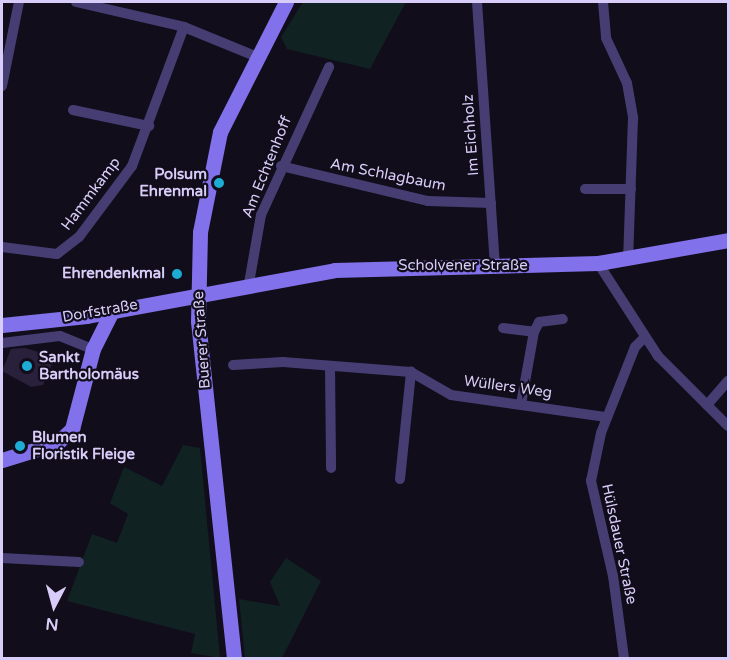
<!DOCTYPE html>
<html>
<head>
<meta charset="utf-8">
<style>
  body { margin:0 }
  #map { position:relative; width:730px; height:660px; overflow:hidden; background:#110d1a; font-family:"Varela Round",sans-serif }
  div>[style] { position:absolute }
  .green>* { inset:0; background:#112223 }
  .building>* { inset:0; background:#29203c }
  .street>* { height:10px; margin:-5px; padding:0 5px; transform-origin:5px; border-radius:5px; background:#463e73 }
  .secondary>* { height:15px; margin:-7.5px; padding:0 7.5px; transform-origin:7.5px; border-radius:7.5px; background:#8171eb }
  .dots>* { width:16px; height:16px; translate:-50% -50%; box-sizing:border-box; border:3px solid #110d1a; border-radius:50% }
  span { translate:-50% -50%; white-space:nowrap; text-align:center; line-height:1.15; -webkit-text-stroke:4.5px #110d1a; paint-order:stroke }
  .street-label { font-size:15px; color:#d7cdf8 }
  .poi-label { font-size:15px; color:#d7cdf8; font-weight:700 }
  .right { translate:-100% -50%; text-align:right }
  .left { translate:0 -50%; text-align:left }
  .frame { position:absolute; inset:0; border:3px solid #d7cdf8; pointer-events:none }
  .north { position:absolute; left:24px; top:576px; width:60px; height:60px; -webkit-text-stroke:4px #110d1a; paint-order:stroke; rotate:186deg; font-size:16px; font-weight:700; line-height:24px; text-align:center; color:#d7cdf8 }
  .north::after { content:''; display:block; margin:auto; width:21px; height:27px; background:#d7cdf8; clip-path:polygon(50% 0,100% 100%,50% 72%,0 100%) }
</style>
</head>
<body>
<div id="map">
  <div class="green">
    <i style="clip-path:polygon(303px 2px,406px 2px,370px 69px,287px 49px,281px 37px)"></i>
    <i style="clip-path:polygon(183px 445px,200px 448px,220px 658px,191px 653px,195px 634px,67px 601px,92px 534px,117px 543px,128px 514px,110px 503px,124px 467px,162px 486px)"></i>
    <i style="clip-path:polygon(286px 558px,321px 581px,282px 658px,245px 658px,239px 599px,280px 606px,270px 582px)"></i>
  </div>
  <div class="building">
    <i style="clip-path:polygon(25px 348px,55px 357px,43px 385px,31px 387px,2px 371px,11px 349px)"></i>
  </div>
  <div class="street">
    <i style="left:76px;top:2px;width:111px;rotate:13deg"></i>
    <i style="left:184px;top:27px;width:77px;rotate:22.2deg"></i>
    <i style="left:477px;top:2px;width:265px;rotate:86.1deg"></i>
    <i style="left:603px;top:2px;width:36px;rotate:85deg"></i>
    <i style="left:606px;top:38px;width:50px;rotate:65deg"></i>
    <i style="left:627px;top:83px;width:36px;rotate:80deg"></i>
    <i style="left:633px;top:118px;width:140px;rotate:92deg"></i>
    <i style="left:2px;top:86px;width:86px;rotate:-78.6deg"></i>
    <i style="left:73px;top:110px;width:78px;rotate:11.9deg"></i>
    <i style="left:281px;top:166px;width:151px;rotate:13.4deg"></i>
    <i style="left:428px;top:201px;width:63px;rotate:1.8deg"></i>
    <i style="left:585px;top:189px;width:46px"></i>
    <i style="left:2px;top:247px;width:55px;rotate:7.3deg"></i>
    <i style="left:57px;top:254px;width:28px;rotate:-38deg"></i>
    <i style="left:79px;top:237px;width:89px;rotate:-53.3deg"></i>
    <i style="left:132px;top:166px;width:148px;rotate:-69.5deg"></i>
    <i style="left:598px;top:263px;width:111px;rotate:57.2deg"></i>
    <i style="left:658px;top:356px;width:99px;rotate:45deg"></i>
    <i style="left:249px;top:283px;width:69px;rotate:-80deg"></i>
    <i style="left:261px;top:215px;width:163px;rotate:-65.3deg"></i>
    <i style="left:503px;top:328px;width:31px;rotate:7deg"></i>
    <i style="left:2px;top:343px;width:58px;rotate:-6.9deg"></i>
    <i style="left:60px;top:336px;width:35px;rotate:22deg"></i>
    <i style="left:233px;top:365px;width:50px;rotate:-3.4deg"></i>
    <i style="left:283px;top:362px;width:128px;rotate:4.5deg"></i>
    <i style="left:411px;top:372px;width:46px;rotate:29.9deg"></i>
    <i style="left:451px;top:395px;width:157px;rotate:8.1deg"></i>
    <i style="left:330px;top:366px;width:102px;rotate:89.4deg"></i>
    <i style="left:521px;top:404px;width:73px;rotate:-79.8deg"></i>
    <i style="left:534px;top:332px;width:11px;rotate:-63deg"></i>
    <i style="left:539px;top:322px;width:24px;rotate:-7deg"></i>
    <i style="left:707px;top:405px;width:32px;rotate:-49deg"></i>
    <i style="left:400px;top:479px;width:108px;rotate:-84.1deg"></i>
    <i style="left:2px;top:558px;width:77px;rotate:3deg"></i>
    <i style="left:624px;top:658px;width:83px;rotate:-97.6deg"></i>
    <i style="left:613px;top:576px;width:98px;rotate:-103deg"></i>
    <i style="left:591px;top:481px;width:49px;rotate:-78.2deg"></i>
    <i style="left:601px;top:433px;width:92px;rotate:-68.4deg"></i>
    <i style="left:635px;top:347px;width:13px;rotate:-45deg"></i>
  </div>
  <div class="secondary">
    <i style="left:2px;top:325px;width:85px;rotate:-6deg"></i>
    <i style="left:87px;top:316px;width:251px;rotate:-10.5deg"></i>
    <i style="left:334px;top:270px;width:264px;rotate:-1.5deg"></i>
    <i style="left:598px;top:263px;width:132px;rotate:-10deg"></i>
    <i style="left:2px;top:460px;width:58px;rotate:-17.2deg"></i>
    <i style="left:57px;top:443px;width:21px;rotate:-43deg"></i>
    <i style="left:72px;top:429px;width:83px;rotate:-75.3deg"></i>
    <i style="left:93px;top:349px;width:42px;rotate:-63.4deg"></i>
    <i style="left:234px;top:658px;width:339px;rotate:-96.1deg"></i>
    <i style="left:198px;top:321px;width:89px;rotate:-88.7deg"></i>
    <i style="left:200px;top:232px;width:102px;rotate:-78.7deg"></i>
    <i style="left:220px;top:132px;width:146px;rotate:-63.1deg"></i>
  </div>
  <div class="dots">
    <i style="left:219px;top:183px;background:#1dadd4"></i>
    <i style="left:177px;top:274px;background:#1dadd4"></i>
    <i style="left:27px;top:366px;background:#1dadd4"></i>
    <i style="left:20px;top:446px;background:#1dadd4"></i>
  </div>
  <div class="street-label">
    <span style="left:471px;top:135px;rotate:-94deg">Im Eichholz</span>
    <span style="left:267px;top:167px;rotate:-68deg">Am Echtenhoff</span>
    <span style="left:388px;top:175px;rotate:11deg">Am Schlagbaum</span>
    <span style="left:91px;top:194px;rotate:-53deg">Hammkamp</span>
    <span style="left:463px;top:266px">Scholvener Straße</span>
    <span style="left:100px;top:311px;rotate:-10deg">Dorfstraße</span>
    <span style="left:202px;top:340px;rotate:-94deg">Buerer Straße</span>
    <span style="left:508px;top:387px;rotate:8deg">Wüllers Weg</span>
    <span style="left:619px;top:544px;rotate:78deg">Hülsdauer Straße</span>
  </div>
  <div class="poi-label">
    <span class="right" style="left:207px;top:183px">Polsum<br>Ehrenmal</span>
    <span class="right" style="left:165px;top:274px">Ehrendenkmal</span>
    <span class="left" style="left:39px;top:366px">Sankt<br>Bartholomäus</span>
    <span class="left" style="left:32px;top:446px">Blumen<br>Floristik Fleige</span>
  </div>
  <div class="frame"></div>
  <div class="north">N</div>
</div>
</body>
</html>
